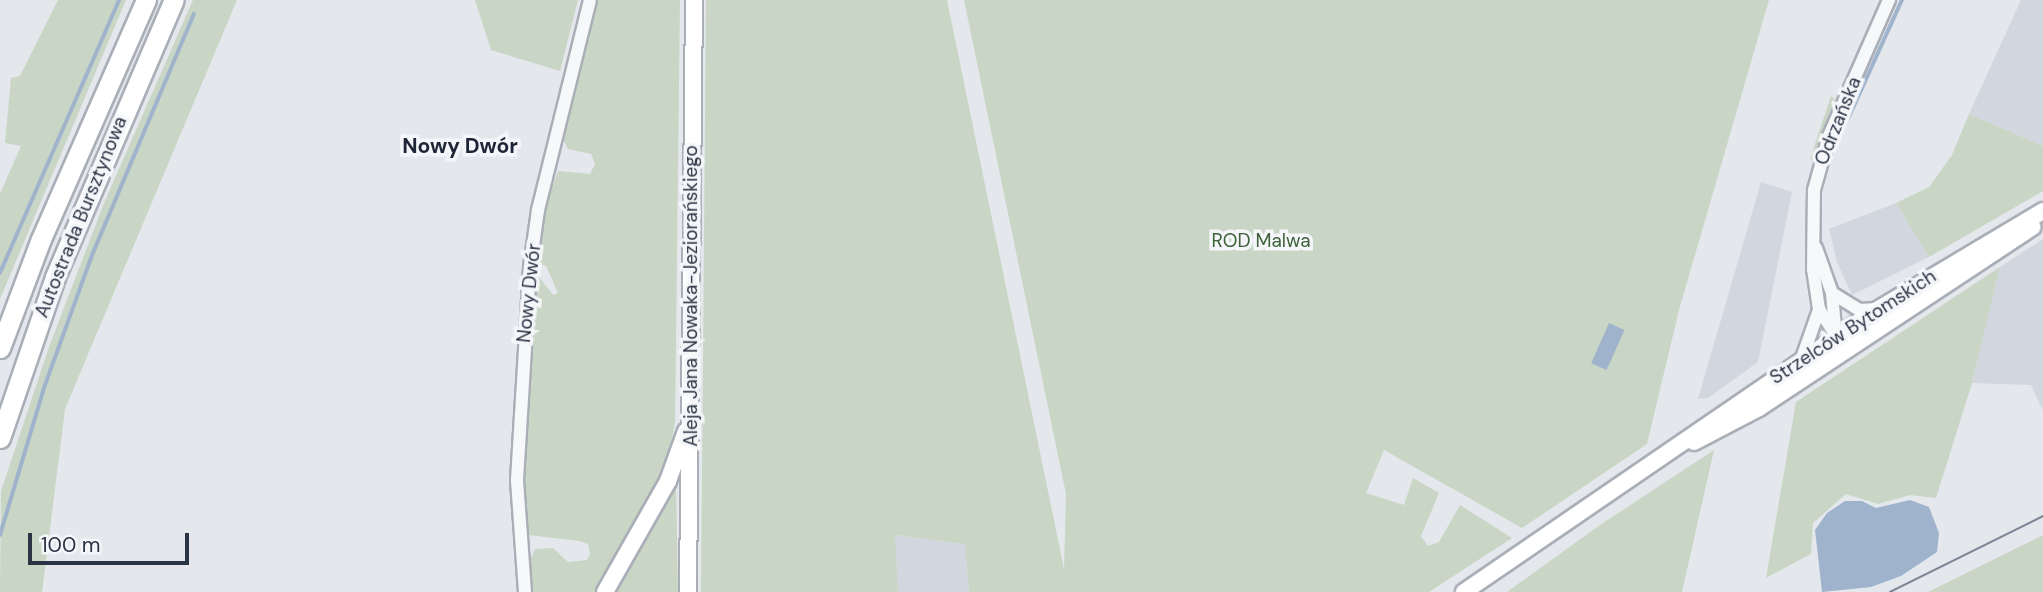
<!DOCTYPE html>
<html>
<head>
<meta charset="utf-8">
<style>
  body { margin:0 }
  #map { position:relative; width:2043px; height:592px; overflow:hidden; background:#e4e7ec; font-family:"DM Sans",sans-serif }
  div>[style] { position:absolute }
  .built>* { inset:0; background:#d2d6de }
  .green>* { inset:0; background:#c9d6c5 }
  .water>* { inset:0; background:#9fb4cc; transform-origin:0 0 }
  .stream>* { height:3.5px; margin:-1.75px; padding:0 1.75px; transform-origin:1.75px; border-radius:1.75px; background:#9fb4cc }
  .roads { filter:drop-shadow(2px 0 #a9aeb7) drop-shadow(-2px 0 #a9aeb7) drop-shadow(0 2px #a9aeb7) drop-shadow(0 -2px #a9aeb7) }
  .minor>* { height:12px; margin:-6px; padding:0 6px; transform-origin:6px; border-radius:6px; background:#f7f8fa }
  .major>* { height:16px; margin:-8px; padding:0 8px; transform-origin:8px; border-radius:8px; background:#fff }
  .highway>* { height:19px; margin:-9.5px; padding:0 9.5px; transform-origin:9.5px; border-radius:9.5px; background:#fff }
  .tram>* { height:2px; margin:-1px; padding:0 1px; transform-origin:1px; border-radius:1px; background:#7d8696 }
  span { translate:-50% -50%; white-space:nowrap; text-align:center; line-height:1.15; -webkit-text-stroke:7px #f4f6f9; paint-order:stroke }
  .street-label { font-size:19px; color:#2b3445 }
  .park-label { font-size:19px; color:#3f6138 }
  .neighbourhood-label { font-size:21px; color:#1d2536; font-weight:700 }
  .scale { position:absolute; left:28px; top:533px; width:161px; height:32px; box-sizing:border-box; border:4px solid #2b3445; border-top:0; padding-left:9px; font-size:21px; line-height:24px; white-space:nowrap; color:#2b3445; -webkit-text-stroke:5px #f4f6f9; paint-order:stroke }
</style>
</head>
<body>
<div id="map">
  <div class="built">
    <i style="clip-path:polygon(2021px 0,2043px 0,2043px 146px,1969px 114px)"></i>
    <i style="clip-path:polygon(1761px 182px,1792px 192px,1758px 362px,1708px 398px,1698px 399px)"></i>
    <i style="clip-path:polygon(1896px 203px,1929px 257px,1852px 295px,1837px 262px,1829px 229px)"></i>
    <i style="clip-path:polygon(2043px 239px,2043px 411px,2031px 385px,1972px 383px,2000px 267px)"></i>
    <i style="clip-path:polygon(894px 535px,965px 544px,969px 592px,898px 592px)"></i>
  </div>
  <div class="green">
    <i style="clip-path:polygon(58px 0,126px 0,0 299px,0 194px,21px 146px,5px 143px,11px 78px,20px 76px)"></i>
    <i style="clip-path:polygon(193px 0,237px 0,65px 409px,42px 592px,0 592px,1px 491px,49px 347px,104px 203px)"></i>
    <i style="clip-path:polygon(475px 0,578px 0,560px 71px,491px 50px)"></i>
    <i style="clip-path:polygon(595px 0,680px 0,675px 423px,668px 459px,600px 592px,531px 592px,528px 566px,535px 549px,553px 548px,568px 562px,587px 560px,590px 554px,588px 544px,579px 541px,528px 535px,522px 480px,535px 272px,553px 295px,558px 293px,546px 266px,536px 263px,544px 211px,558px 171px,590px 174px,595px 164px,591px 154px,568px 149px,562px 137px)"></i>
    <i style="clip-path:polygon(706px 0,947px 0,1064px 569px,1066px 494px,964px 0,1769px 0,1679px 310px,1647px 444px,1522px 528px,1384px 450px,1366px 493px,1404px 505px,1413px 478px,1439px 493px,1421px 536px,1428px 546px,1439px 542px,1460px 505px,1512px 538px,1429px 592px,969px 592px,965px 544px,895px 535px,898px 592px,701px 592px)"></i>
    <i style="clip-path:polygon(1831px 96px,1837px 102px,1813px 160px,1810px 159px)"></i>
    <i style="clip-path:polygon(1969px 114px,2043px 146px,2043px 191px,1929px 257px,1896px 203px,1929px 187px,1952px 155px)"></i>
    <i style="clip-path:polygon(2000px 267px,1972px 383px,1936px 498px,1910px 495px,1878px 504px,1846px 494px,1813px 523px,1811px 554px,1766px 578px,1796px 402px)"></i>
    <i style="clip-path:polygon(1714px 450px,1682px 592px,1507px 592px,1600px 525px)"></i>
    <i style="clip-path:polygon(676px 479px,678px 592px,614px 592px)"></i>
    <i style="clip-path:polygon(2043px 535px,2043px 592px,1928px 592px)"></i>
  </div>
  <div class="water">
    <i style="left:1609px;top:323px;width:17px;height:44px;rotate:24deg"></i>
    <i style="clip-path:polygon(1910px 500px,1929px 507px,1939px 533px,1937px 552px,1901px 576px,1871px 587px,1822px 592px,1815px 530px,1827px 513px,1845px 501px,1862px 501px,1876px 508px)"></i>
  </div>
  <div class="stream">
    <i style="left:1848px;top:119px;width:131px;rotate:-65.6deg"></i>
    <i style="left:0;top:273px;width:298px;rotate:-66.4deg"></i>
    <i style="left:0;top:535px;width:153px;rotate:-73.3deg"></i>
    <i style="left:44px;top:388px;width:144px;rotate:-70.1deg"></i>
    <i style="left:93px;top:253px;width:259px;rotate:-67.1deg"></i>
  </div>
  <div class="roads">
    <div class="minor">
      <i style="left:1816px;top:248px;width:48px;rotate:70.4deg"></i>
      <i style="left:1832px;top:293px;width:47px;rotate:85.1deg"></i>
      <i style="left:1832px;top:293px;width:32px;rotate:32deg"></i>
      <i style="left:1859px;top:310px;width:18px;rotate:-3deg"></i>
      <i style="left:1859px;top:341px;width:22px;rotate:-170deg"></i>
      <i style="left:1837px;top:337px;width:33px;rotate:-123deg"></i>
      <i style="left:1819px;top:309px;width:40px;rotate:-98.5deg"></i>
      <i style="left:1813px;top:269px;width:79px;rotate:-89.3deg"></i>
      <i style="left:1814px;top:190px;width:56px;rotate:-74.5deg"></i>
      <i style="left:1829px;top:136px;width:149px;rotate:-66.2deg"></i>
      <i style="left:1801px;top:361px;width:54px;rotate:-70.6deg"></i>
      <i style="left:525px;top:592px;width:112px;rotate:-94.1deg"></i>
      <i style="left:517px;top:480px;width:213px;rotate:-86.5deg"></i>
      <i style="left:530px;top:267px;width:58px;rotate:-82deg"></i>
      <i style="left:538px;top:210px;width:216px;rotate:-76.1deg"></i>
    </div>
    <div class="major">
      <i style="left:1694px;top:442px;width:73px;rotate:-27.6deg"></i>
      <i style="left:1759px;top:408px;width:328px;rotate:-33.5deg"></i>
      <i style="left:605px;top:592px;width:128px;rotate:-60.4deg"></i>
      <i style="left:668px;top:481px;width:53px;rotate:-70.2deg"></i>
      <i style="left:688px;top:592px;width:592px;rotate:-89.42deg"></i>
      <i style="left:1464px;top:592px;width:488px;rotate:-34.4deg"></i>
      <i style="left:1867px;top:316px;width:205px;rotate:-30.8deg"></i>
    </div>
    <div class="highway">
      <i style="left:0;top:348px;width:116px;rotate:-69.4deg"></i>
      <i style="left:41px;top:239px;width:261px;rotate:-66.3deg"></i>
      <i style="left:0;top:438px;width:170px;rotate:-71.1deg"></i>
      <i style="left:55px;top:277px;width:301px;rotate:-66.8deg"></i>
    </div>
  </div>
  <div class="tram">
    <i style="left:1890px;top:592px;width:171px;rotate:-26.4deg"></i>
  </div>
  <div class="street-label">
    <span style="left:1838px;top:121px;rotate:-68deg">Odrzańska</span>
    <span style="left:81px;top:217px;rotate:-68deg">Autostrada Bursztynowa</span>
    <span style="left:529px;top:293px;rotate:-84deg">Nowy Dwór</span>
    <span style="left:691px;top:296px;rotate:-90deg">Aleja Jana Nowaka-Jeziorańskiego</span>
    <span style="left:1853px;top:327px;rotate:-33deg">Strzelców Bytomskich</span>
  </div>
  <div class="park-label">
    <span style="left:1261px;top:241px">ROD Malwa</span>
  </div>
  <div class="neighbourhood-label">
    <span style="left:460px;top:146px">Nowy Dwór</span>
  </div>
  <div class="scale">100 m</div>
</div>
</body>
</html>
